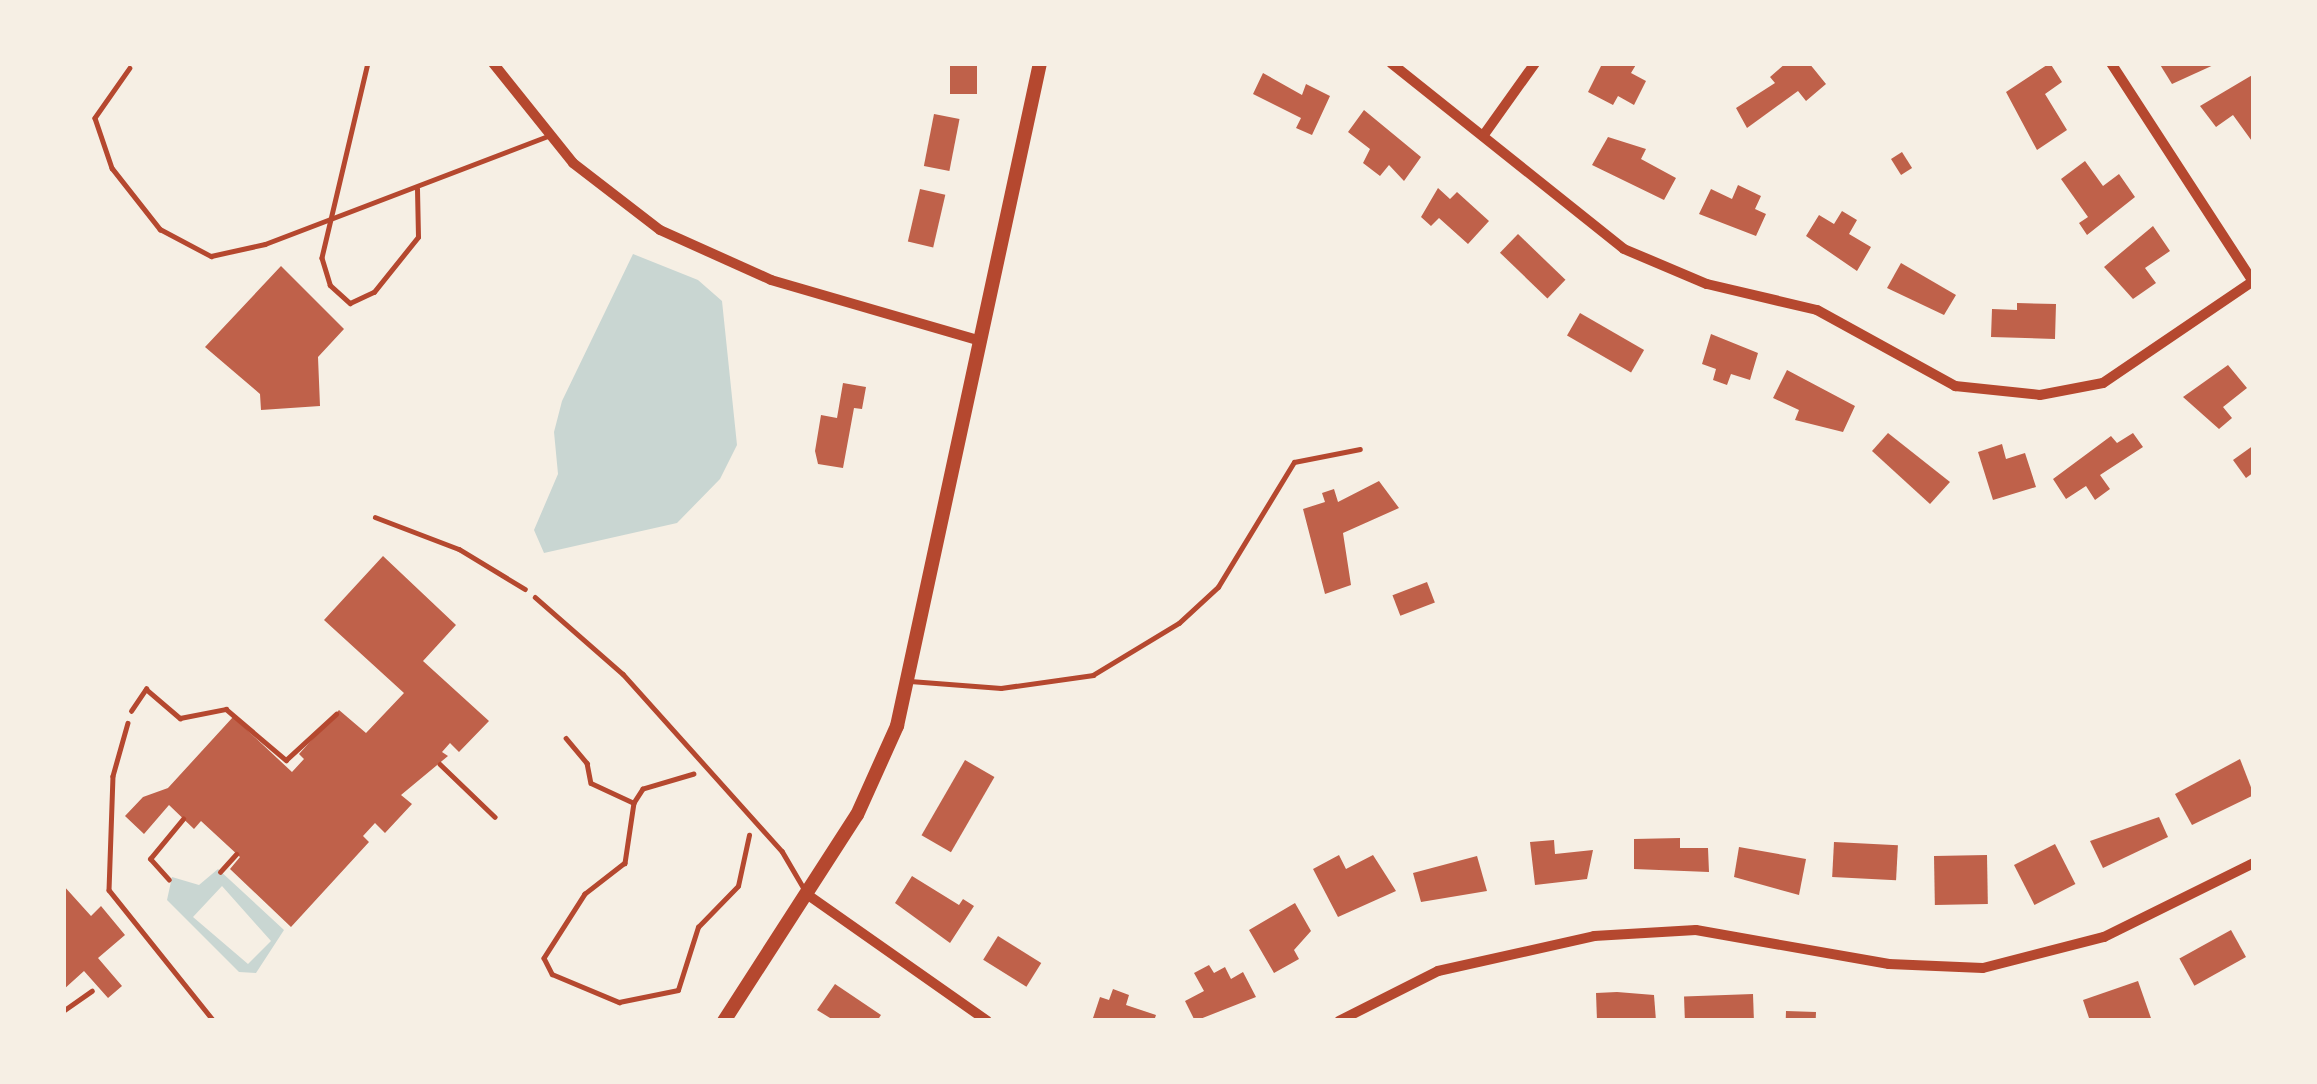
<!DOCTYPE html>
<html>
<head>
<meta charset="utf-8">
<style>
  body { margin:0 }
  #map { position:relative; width:2317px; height:1084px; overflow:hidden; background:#f6efe4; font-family:"Source Sans 3",sans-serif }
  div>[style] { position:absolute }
  .water>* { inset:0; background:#c9d6d2 }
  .building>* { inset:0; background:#bf614a; transform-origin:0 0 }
  .path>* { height:4.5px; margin:-2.25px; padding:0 2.25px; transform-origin:2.25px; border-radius:2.25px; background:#b5482f }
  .service>* { height:4.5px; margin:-2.25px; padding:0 2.25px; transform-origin:2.25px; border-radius:2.25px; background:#b5482f }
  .minor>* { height:10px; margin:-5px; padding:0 5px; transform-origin:5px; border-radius:5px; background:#b5482f }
  .secondary>* { height:14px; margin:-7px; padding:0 7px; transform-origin:7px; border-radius:7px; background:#b5482f }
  span { translate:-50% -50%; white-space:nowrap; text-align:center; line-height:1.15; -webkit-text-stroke:9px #f6efe4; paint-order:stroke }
  .frame { position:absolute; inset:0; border:66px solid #f6efe4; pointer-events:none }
</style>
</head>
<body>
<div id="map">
  <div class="water">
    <i style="clip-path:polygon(633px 254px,698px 280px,722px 301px,737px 445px,720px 479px,677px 523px,544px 553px,534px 530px,558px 474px,554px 432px,562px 401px)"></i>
    <i style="clip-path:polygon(evenodd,218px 869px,284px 930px,256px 973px,239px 972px,167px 900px,172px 877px,199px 885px,218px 869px,222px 886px,271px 941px,248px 964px,193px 917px,222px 886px)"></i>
  </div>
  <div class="building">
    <i style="left:950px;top:63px;width:27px;height:31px"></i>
    <i style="clip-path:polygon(1595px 63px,1637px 63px,1631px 73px,1646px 81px,1634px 105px,1618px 96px,1613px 105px,1588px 92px,1601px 66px)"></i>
    <i style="clip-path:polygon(1786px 63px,1809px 63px,1826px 84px,1806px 101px,1798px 91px,1747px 128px,1736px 108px,1775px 83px,1770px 77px)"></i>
    <i style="clip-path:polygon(2050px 63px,2062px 82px,2045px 94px,2067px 130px,2037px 150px,2006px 92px)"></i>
    <i style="clip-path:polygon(2159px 63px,2218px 63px,2172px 84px)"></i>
    <i style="clip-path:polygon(1263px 73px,1302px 95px,1306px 84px,1330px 96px,1312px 135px,1296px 128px,1301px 118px,1253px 94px)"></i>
    <i style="clip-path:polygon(2254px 74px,2254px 144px,2233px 115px,2216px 127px,2200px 106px)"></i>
    <i style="clip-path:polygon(1364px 110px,1421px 157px,1404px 181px,1389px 165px,1380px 176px,1363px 163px,1370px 149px,1348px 132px)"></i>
    <i style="left:934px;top:114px;width:26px;height:53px;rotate:11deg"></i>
    <i style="clip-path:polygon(1608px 137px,1646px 149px,1641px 159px,1676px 178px,1664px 200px,1592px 165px)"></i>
    <i style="left:1902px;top:152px;width:19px;height:13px;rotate:58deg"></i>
    <i style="clip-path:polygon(2085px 161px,2103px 186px,2119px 174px,2135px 197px,2087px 235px,2079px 223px,2088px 217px,2061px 179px)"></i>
    <i style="clip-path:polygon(1738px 185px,1761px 196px,1755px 209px,1766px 214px,1756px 236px,1699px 214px,1711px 189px,1732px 199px)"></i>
    <i style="clip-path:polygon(1438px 188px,1450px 199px,1457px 192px,1489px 221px,1468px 244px,1439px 218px,1431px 226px,1421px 217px)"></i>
    <i style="left:920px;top:189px;width:26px;height:54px;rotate:13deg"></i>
    <i style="clip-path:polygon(1842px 211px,1857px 220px,1849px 234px,1871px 247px,1857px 271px,1806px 236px,1819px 215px,1834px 224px)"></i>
    <i style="clip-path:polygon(2153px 226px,2170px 251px,2145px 268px,2156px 283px,2133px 299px,2104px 267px)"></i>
    <i style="left:1518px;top:234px;width:66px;height:26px;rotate:44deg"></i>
    <i style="clip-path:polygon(1901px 263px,1956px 295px,1944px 315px,1887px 288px)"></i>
    <i style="clip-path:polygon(281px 266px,344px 329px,318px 357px,320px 406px,261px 410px,260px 394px,205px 347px)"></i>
    <i style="clip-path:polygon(2017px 303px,2056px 304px,2055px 339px,1991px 337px,1992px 309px,2017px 310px)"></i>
    <i style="left:1580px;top:313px;width:74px;height:26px;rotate:30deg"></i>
    <i style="clip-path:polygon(1711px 334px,1758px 353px,1750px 380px,1731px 374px,1727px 385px,1713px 380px,1716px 369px,1702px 364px)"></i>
    <i style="clip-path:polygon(2228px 365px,2247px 388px,2223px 407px,2232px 418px,2219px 429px,2183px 397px)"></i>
    <i style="clip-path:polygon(1787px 370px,1855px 406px,1843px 432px,1795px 420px,1799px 410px,1773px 398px)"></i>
    <i style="clip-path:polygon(843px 383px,866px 387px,862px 409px,854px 408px,843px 468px,818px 464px,815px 451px,821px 415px,837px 418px)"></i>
    <i style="clip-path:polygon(1888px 433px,1950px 482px,1930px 504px,1872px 451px)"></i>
    <i style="clip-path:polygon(2133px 433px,2143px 447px,2100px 475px,2110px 489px,2095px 500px,2086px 486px,2066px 499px,2053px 479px,2111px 436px,2117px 443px)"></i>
    <i style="clip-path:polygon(2002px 444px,2006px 459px,2025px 453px,2036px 487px,1993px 500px,1978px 452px)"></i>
    <i style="clip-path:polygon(2254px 445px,2254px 472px,2246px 478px,2233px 460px)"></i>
    <i style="clip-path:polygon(1379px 481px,1399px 508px,1343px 533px,1351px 585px,1325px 594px,1303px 509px,1325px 502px,1322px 493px,1334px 489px,1338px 502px)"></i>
    <i style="clip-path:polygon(383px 556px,456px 625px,423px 661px,489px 721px,459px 752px,450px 743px,442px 752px,448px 756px,401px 795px,412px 804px,385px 833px,375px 823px,363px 836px,369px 842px,291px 927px,230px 869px,240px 857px,201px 821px,194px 829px,169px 805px,144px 834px,125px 816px,143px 797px,168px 788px,233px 717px,292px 772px,304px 759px,299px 754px,339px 710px,366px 733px,404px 693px,324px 620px)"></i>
    <i style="left:1427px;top:582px;width:22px;height:37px;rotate:69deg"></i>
    <i style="clip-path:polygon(2240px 759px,2254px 795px,2192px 825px,2175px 794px)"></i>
    <i style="left:965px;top:760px;width:34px;height:87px;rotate:30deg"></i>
    <i style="clip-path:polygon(2159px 817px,2168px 837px,2103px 868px,2090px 841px)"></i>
    <i style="clip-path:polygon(1680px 838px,1680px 848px,1708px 848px,1709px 872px,1634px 869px,1634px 839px)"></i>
    <i style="clip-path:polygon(1554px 840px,1555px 854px,1593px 850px,1587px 879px,1535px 885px,1530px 842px)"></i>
    <i style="left:1834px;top:842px;width:64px;height:35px;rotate:3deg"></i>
    <i style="left:2055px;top:844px;width:45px;height:46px;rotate:63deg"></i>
    <i style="clip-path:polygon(1739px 847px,1806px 859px,1799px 895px,1734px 877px)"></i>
    <i style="clip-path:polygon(1339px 855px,1346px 869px,1373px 855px,1396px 891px,1338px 917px,1313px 869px)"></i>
    <i style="left:1987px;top:855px;width:49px;height:53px;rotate:89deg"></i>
    <i style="clip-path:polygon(1477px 856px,1487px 891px,1421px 902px,1413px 873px)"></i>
    <i style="clip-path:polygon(912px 876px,959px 905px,963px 899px,974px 906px,950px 943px,895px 903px)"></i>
    <i style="clip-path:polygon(63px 885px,91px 916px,101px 906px,125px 935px,98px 958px,122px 986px,108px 998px,84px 971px,63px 990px)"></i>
    <i style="clip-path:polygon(1295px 903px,1311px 931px,1294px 950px,1299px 959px,1274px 973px,1249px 930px)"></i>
    <i style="left:2231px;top:930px;width:31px;height:59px;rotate:61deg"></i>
    <i style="left:998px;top:936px;width:51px;height:28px;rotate:32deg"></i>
    <i style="clip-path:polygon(1209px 965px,1214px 973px,1225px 967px,1231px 979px,1243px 972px,1256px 997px,1195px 1021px,1185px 1001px,1204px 991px,1194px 973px)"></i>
    <i style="clip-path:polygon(2138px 981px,2152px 1021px,2090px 1021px,2083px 1000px)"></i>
    <i style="clip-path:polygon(835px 984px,881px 1015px,877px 1021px,835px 1021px,817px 1010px)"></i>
    <i style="clip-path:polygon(1113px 989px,1129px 995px,1126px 1005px,1156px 1015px,1154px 1021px,1092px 1021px,1100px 997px,1109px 1000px)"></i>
    <i style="clip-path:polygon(1617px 992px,1654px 995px,1656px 1021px,1597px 1021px,1596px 993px)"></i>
    <i style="left:1753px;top:994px;width:27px;height:69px;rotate:88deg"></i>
    <i style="left:1786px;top:1011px;width:30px;height:10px;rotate:2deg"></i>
  </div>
  <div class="path">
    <i style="left:375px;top:517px;width:90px;rotate:20.9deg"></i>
    <i style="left:459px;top:549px;width:77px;rotate:31.2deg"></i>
    <i style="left:131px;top:711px;width:27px;rotate:-56deg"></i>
    <i style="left:146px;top:689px;width:45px;rotate:40.5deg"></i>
    <i style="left:180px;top:718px;width:47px;rotate:-11.1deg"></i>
    <i style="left:226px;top:709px;width:79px;rotate:40.4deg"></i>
    <i style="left:286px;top:760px;width:68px;rotate:-42.6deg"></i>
    <i style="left:566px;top:738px;width:33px;rotate:50deg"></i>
    <i style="left:587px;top:763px;width:20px;rotate:79deg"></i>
    <i style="left:591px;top:783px;width:47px;rotate:24.9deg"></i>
    <i style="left:440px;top:764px;width:76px;rotate:43.9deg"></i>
    <i style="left:694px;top:774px;width:53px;rotate:163.6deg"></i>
    <i style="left:643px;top:789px;width:17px;rotate:123deg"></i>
    <i style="left:634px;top:803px;width:61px;rotate:98.5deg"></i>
    <i style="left:625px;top:863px;width:51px;rotate:142.2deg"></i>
    <i style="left:585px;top:894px;width:76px;rotate:122.6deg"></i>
    <i style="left:544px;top:958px;width:18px;rotate:63deg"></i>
    <i style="left:552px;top:974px;width:73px;rotate:22.7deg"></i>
    <i style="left:619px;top:1002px;width:60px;rotate:-11.5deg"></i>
    <i style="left:678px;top:990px;width:66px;rotate:-72.4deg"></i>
    <i style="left:698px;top:927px;width:57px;rotate:-45.7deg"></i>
    <i style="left:738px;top:886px;width:52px;rotate:-77.8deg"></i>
    <i style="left:220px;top:872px;width:24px;rotate:-48deg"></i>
    <i style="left:169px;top:880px;width:28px;rotate:-132deg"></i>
    <i style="left:150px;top:859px;width:52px;rotate:-50.5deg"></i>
    <i style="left:63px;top:1011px;width:35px;rotate:-35deg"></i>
  </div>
  <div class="service">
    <i style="left:368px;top:63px;width:200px;rotate:103.3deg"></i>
    <i style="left:322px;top:258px;width:28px;rotate:73deg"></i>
    <i style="left:330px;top:285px;width:27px;rotate:42deg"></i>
    <i style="left:350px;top:303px;width:26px;rotate:-25deg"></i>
    <i style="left:374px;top:292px;width:70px;rotate:-51.3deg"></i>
    <i style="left:418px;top:237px;width:48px;rotate:-91.2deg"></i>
    <i style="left:130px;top:68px;width:61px;rotate:125deg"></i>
    <i style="left:95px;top:118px;width:53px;rotate:71.2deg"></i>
    <i style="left:112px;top:168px;width:78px;rotate:51.8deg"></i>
    <i style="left:160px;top:229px;width:58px;rotate:27.9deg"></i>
    <i style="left:211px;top:256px;width:55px;rotate:-12.5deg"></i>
    <i style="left:265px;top:244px;width:303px;rotate:-20.9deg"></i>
    <i style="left:535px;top:597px;width:117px;rotate:41.2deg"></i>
    <i style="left:623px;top:674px;width:238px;rotate:48.1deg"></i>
    <i style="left:782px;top:851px;width:42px;rotate:59.7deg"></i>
    <i style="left:910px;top:681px;width:91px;rotate:4.4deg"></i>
    <i style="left:1001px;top:688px;width:93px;rotate:-8deg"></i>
    <i style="left:1093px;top:675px;width:100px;rotate:-31.2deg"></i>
    <i style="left:1179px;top:623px;width:53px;rotate:-42.7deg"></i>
    <i style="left:1218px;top:587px;width:146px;rotate:-58.7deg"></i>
    <i style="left:1294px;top:462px;width:67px;rotate:-11.1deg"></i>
    <i style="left:128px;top:723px;width:55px;rotate:105.8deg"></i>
    <i style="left:113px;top:776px;width:114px;rotate:92deg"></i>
    <i style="left:109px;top:890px;width:168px;rotate:51.3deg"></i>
    <i style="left:441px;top:1021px;width:52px"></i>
  </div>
  <div class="minor">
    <i style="left:493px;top:63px;width:128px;rotate:51.3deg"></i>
    <i style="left:573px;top:163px;width:110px;rotate:37.6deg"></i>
    <i style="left:660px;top:230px;width:122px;rotate:24.2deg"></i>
    <i style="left:771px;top:280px;width:219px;rotate:16.2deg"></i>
    <i style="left:1391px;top:63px;width:298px;rotate:38.6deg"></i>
    <i style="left:1624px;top:249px;width:90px;rotate:22.9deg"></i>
    <i style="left:1707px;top:284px;width:113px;rotate:13.3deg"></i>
    <i style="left:1817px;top:310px;width:158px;rotate:28.8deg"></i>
    <i style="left:1955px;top:386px;width:85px;rotate:6deg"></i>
    <i style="left:2040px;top:395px;width:64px;rotate:-10.8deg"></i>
    <i style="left:2103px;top:383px;width:181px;rotate:-34.2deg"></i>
    <i style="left:2111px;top:63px;width:261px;rotate:57deg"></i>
    <i style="left:1483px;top:136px;width:90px;rotate:-54.5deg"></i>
    <i style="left:808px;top:895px;width:219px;rotate:35.1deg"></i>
    <i style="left:1339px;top:1021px;width:111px;rotate:-26.8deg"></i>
    <i style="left:1438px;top:971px;width:160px;rotate:-12.6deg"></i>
    <i style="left:1594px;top:936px;width:102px;rotate:-3.4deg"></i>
    <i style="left:1696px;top:930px;width:196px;rotate:10deg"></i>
    <i style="left:1889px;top:964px;width:94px;rotate:2.4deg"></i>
    <i style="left:1983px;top:968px;width:125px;rotate:-14.4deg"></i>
    <i style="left:2104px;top:937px;width:167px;rotate:-26.3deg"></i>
  </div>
  <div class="secondary">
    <i style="left:724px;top:1021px;width:245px;rotate:-57.2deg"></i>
    <i style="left:857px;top:815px;width:98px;rotate:-65.8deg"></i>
    <i style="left:897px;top:726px;width:678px;rotate:-77.83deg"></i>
  </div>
  <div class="frame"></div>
</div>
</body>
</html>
